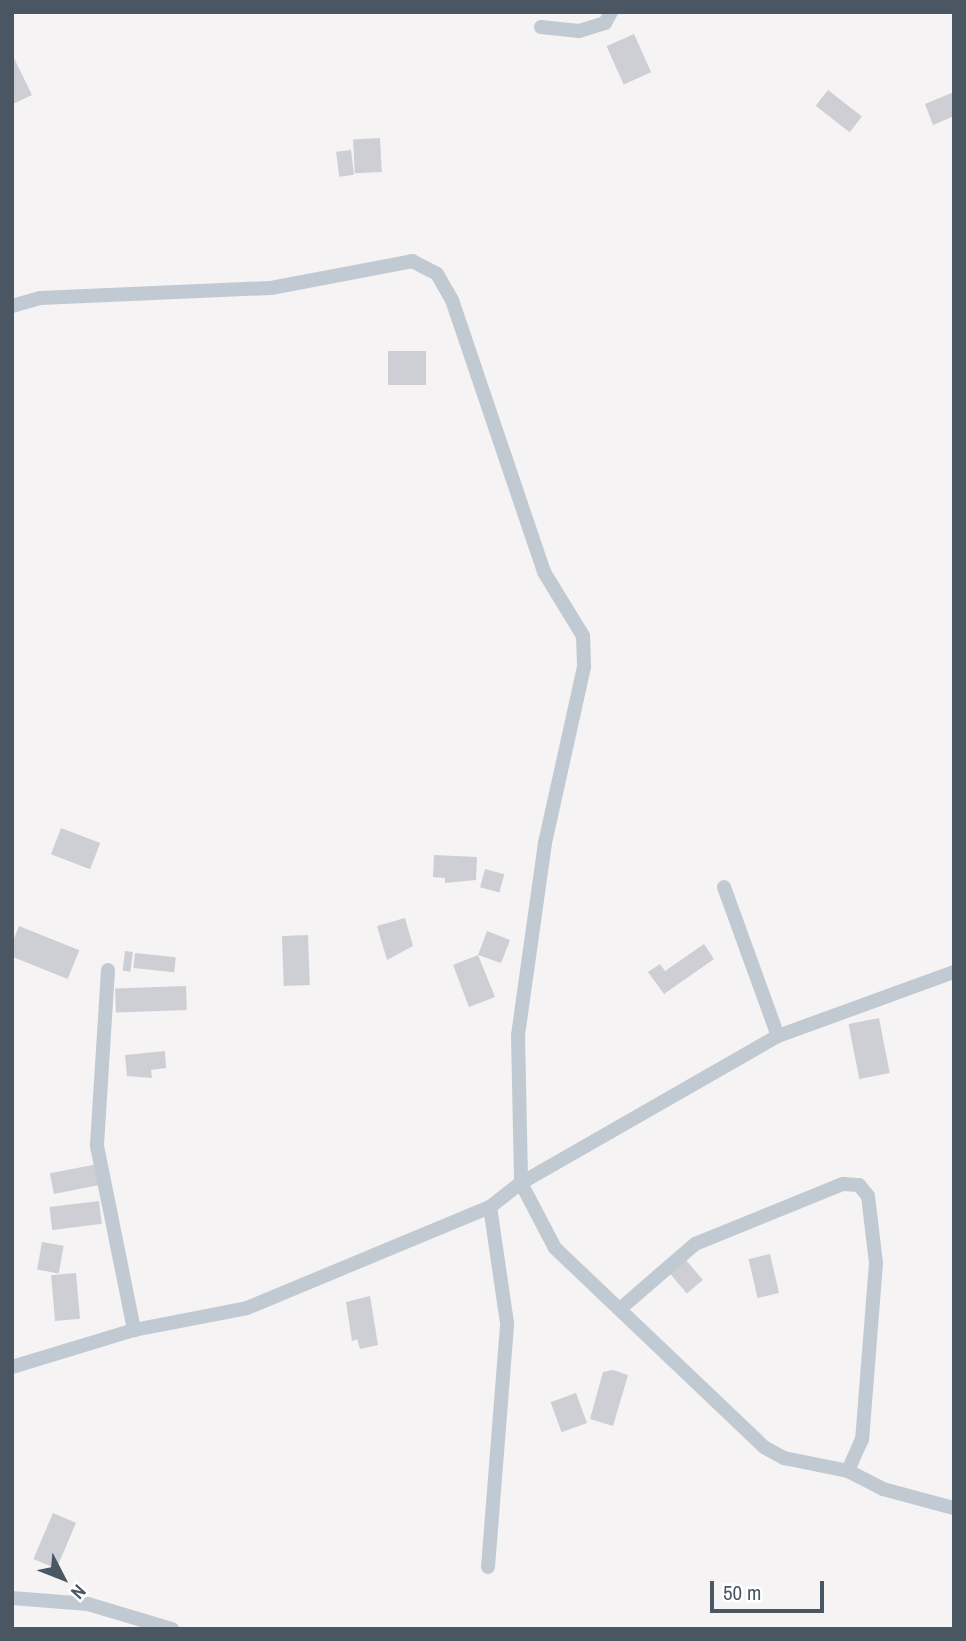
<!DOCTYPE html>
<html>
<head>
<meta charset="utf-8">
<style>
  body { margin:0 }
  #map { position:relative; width:966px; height:1641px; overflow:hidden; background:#f5f3f3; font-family:"Archivo Narrow",sans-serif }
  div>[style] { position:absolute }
  .building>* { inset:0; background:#cdcfd5; transform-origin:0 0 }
  .minor>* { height:14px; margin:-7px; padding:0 7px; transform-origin:7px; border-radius:7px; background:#c1cad2 }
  span { translate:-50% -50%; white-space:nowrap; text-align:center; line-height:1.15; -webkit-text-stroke:5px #fff; paint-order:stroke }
  .frame { position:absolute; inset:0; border:14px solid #4a5661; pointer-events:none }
  .north { position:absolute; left:28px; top:1543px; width:70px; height:70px; -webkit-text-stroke:5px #fff; paint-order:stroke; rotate:132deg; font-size:19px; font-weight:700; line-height:28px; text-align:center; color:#4a5661 }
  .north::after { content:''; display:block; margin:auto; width:24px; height:32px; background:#4a5661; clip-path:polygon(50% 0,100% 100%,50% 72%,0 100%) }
  .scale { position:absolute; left:710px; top:1581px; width:114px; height:32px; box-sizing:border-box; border:4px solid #4a5661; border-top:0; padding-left:9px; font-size:21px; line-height:24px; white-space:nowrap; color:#4a5661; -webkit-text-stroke:5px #fff; paint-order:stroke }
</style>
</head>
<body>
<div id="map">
  <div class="building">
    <i style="left:634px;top:34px;width:42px;height:30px;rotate:66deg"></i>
    <i style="clip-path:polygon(12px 54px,32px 95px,13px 104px,12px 102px)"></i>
    <i style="left:828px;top:90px;width:43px;height:20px;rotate:38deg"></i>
    <i style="clip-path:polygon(954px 92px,954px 116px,933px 125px,925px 104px)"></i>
    <i style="left:380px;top:138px;width:34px;height:27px;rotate:87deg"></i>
    <i style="left:351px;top:150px;width:25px;height:15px;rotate:83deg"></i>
    <i style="left:426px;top:351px;width:34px;height:38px;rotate:90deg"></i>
    <i style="left:61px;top:828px;width:42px;height:28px;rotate:21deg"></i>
    <i style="clip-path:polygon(434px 855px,477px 857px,476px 880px,445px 883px,445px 878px,433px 877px)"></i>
    <i style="left:485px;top:869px;width:20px;height:19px;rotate:15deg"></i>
    <i style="clip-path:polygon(405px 918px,413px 946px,387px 960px,377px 926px)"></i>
    <i style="left:19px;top:926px;width:65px;height:31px;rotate:22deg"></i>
    <i style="clip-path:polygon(487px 931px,510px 940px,501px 963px,478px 955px,495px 997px,469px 1007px,453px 965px,478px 955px)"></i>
    <i style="left:308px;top:935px;width:50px;height:26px;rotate:88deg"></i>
    <i style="clip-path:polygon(704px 944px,714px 959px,664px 994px,648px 972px,660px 964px,665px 971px)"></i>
    <i style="left:125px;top:951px;width:8px;height:20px;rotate:7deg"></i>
    <i style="left:135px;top:953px;width:41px;height:15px;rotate:6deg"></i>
    <i style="left:186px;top:986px;width:24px;height:71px;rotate:88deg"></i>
    <i style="left:879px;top:1018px;width:56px;height:31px;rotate:79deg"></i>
    <i style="clip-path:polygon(165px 1051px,166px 1068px,151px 1070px,152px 1078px,127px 1076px,125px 1055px)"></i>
    <i style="left:98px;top:1164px;width:21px;height:49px;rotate:79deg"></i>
    <i style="left:99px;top:1201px;width:23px;height:50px;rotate:83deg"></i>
    <i style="left:42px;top:1242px;width:22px;height:28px;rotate:10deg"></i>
    <i style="left:681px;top:1254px;width:34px;height:21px;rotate:50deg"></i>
    <i style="left:770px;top:1254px;width:40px;height:22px;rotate:77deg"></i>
    <i style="left:76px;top:1273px;width:46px;height:25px;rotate:85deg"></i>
    <i style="clip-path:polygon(370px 1296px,378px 1345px,360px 1349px,357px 1339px,352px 1341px,346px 1302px)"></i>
    <i style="clip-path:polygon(613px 1370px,628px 1375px,613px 1426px,590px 1419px,603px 1372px)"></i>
    <i style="left:576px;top:1393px;width:32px;height:27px;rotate:70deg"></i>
    <i style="left:53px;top:1513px;width:25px;height:50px;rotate:23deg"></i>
  </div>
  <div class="minor">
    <i style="left:541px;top:27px;width:38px;rotate:6deg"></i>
    <i style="left:579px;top:31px;width:27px;rotate:-17deg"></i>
    <i style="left:605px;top:23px;width:13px;rotate:-61deg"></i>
    <i style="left:12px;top:306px;width:29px;rotate:-16deg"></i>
    <i style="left:40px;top:298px;width:231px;rotate:-2.5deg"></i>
    <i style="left:271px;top:288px;width:144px;rotate:-10.8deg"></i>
    <i style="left:412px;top:261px;width:28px;rotate:27deg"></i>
    <i style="left:437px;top:274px;width:30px;rotate:60deg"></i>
    <i style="left:452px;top:300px;width:287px;rotate:71.3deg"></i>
    <i style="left:544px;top:572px;width:75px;rotate:58.6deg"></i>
    <i style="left:583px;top:636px;width:31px;rotate:88deg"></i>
    <i style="left:584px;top:667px;width:180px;rotate:102.5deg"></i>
    <i style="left:545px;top:843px;width:194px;rotate:98deg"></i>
    <i style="left:518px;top:1035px;width:148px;rotate:88.8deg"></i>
    <i style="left:521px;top:1183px;width:73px;rotate:62.4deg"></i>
    <i style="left:555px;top:1248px;width:289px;rotate:43.6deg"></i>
    <i style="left:764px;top:1447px;width:23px;rotate:29deg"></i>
    <i style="left:784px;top:1458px;width:65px;rotate:11.5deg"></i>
    <i style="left:848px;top:1471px;width:39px;rotate:27deg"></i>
    <i style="left:883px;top:1489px;width:73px;rotate:15deg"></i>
    <i style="left:724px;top:887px;width:158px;rotate:70.1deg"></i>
    <i style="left:108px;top:970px;width:176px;rotate:93.6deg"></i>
    <i style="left:97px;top:1146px;width:188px;rotate:78.6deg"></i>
    <i style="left:620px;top:1309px;width:99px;rotate:-40.9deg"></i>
    <i style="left:695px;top:1244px;width:160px;rotate:-22.1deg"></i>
    <i style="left:843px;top:1184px;width:16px;rotate:4deg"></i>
    <i style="left:859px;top:1185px;width:14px;rotate:51deg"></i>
    <i style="left:868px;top:1196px;width:67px;rotate:83.2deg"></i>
    <i style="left:876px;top:1263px;width:177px;rotate:94.5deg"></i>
    <i style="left:862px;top:1439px;width:35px;rotate:114deg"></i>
    <i style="left:12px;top:1367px;width:127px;rotate:-16.9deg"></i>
    <i style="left:134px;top:1330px;width:115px;rotate:-11deg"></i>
    <i style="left:247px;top:1308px;width:263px;rotate:-22.6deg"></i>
    <i style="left:490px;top:1207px;width:39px;rotate:-38deg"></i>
    <i style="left:521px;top:1183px;width:296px;rotate:-29.8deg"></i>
    <i style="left:778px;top:1036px;width:187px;rotate:-20deg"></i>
    <i style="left:488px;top:1567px;width:245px;rotate:-85.5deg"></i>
    <i style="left:507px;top:1323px;width:117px;rotate:-98.3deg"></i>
    <i style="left:12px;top:1598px;width:76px;rotate:4.5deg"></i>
    <i style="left:88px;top:1604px;width:88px;rotate:16.6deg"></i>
  </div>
  <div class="frame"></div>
  <div class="north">N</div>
  <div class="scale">50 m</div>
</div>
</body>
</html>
